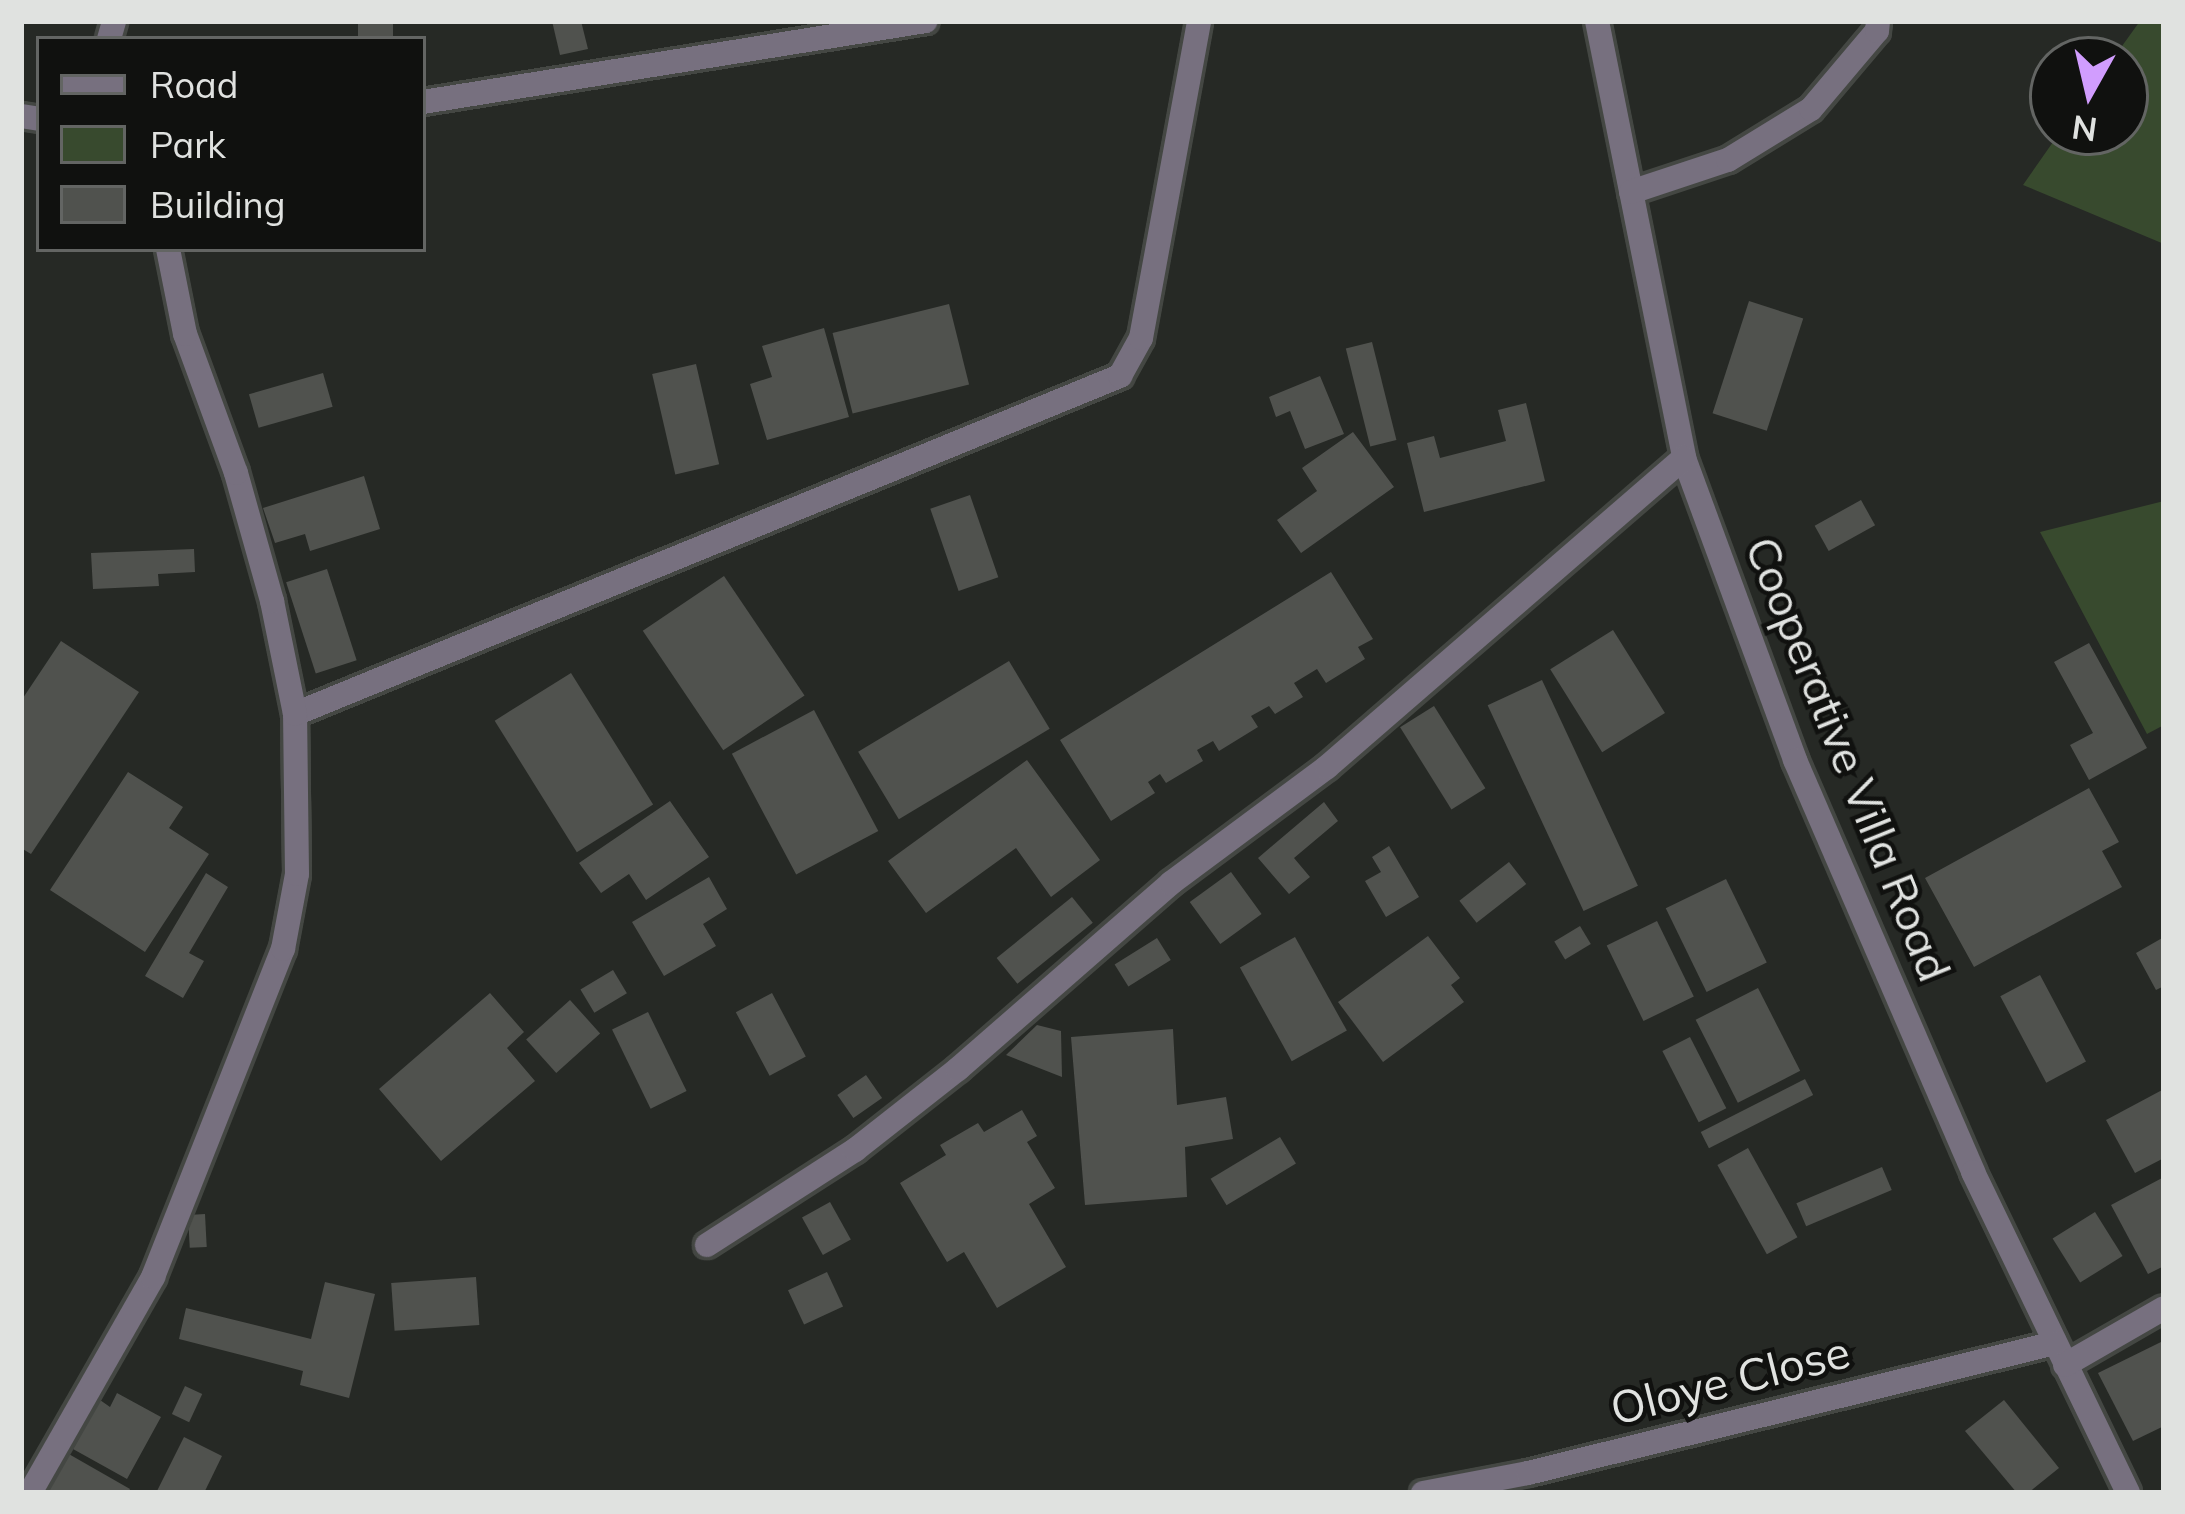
<!DOCTYPE html>
<html>
<head>
<meta charset="utf-8">
<style>
  body { margin:0 }
  #map { position:relative; width:2185px; height:1514px; overflow:hidden; background:#262925; font-family:Mulish,sans-serif }
  div>[style] { position:absolute }
  .green>* { inset:0; background:#384a2e }
  .building>* { inset:0; background:#50524e; transform-origin:0 0 }
  .roads { filter:drop-shadow(3px 0 #444743) drop-shadow(-3px 0 #444743) drop-shadow(0 3px #444743) drop-shadow(0 -3px #444743) }
  .street>* { height:24px; margin:-12px; padding:0 12px; transform-origin:12px; border-radius:12px; background:#77707f }
  span { translate:-50% -50%; white-space:nowrap; text-align:center; line-height:1.15; -webkit-text-stroke:9px #10110f; paint-order:stroke }
  .street-label { font-size:45px; color:#e0e2e0 }
  .frame { position:absolute; inset:0; border:24px solid #e0e2e0; pointer-events:none }
  .legend { position:absolute; left:36px; top:36px; width:390px; height:216px; box-sizing:border-box; background:#10110f; border:3px solid #636563; margin:0; padding:15px 21px; list-style:none; font-size:36px; color:#e0e2e0 }
  .legend li { display:flex; align-items:center; gap:24px; height:60px }
  .legend b { width:60px; border:3px solid #636563 }
  .north { position:absolute; left:2029px; top:36px; width:120px; height:120px; box-sizing:border-box; background:#10110f; border:3px solid #636563; border-radius:50%; rotate:188deg; font-size:33px; font-weight:700; line-height:48px; text-align:center; color:#e0e2e0 }
  .north::after { content:''; display:block; margin:auto; width:42px; height:54px; background:#d19dfe; clip-path:polygon(50% 0,100% 100%,50% 72%,0 100%) }
</style>
</head>
<body>
<div id="map">
  <div class="green">
    <i style="clip-path:polygon(2140px 21px,2164px 21px,2164px 244px,2023px 185px,2060px 132px,2125px 132px,2125px 60px,2112px 60px)"></i>
    <i style="clip-path:polygon(2164px 501px,2164px 725px,2147px 734px,2040px 532px)"></i>
  </div>
  <div class="building">
    <i style="left:358px;top:21px;width:35px;height:18px"></i>
    <i style="clip-path:polygon(552px 21px,581px 21px,588px 49px,560px 55px)"></i>
    <i style="left:1749px;top:301px;width:57px;height:118px;rotate:18deg"></i>
    <i style="left:949px;top:304px;width:83px;height:120px;rotate:76deg"></i>
    <i style="clip-path:polygon(824px 328px,849px 417px,767px 440px,750px 384px,772px 377px,762px 346px)"></i>
    <i style="left:1372px;top:342px;width:101px;height:27px;rotate:76deg"></i>
    <i style="left:696px;top:364px;width:103px;height:45px;rotate:77deg"></i>
    <i style="left:323px;top:373px;width:35px;height:77px;rotate:74deg"></i>
    <i style="clip-path:polygon(1320px 376px,1344px 434px,1305px 449px,1290px 411px,1276px 417px,1269px 397px)"></i>
    <i style="clip-path:polygon(1526px 403px,1545px 481px,1424px 512px,1407px 443px,1434px 436px,1440px 458px,1506px 441px,1498px 410px)"></i>
    <i style="clip-path:polygon(1353px 432px,1394px 487px,1301px 553px,1277px 520px,1317px 491px,1302px 468px)"></i>
    <i style="clip-path:polygon(364px 476px,380px 529px,310px 551px,305px 534px,275px 543px,263px 508px)"></i>
    <i style="left:970px;top:495px;width:87px;height:42px;rotate:71deg"></i>
    <i style="left:1861px;top:500px;width:29px;height:53px;rotate:61deg"></i>
    <i style="clip-path:polygon(194px 549px,195px 572px,158px 574px,159px 586px,93px 589px,91px 553px)"></i>
    <i style="left:327px;top:569px;width:96px;height:43px;rotate:72deg"></i>
    <i style="clip-path:polygon(1331px 572px,1373px 639px,1358px 647px,1365px 659px,1326px 683px,1317px 669px,1294px 683px,1303px 697px,1275px 714px,1269px 706px,1251px 716px,1258px 727px,1219px 751px,1213px 741px,1197px 750px,1203px 761px,1166px 783px,1160px 774px,1148px 782px,1155px 793px,1111px 821px,1060px 740px)"></i>
    <i style="left:724px;top:576px;width:144px;height:98px;rotate:56deg"></i>
    <i style="left:1613px;top:630px;width:98px;height:74px;rotate:58deg"></i>
    <i style="clip-path:polygon(61px 641px,139px 692px,31px 854px,21px 848px,21px 701px)"></i>
    <i style="clip-path:polygon(2089px 643px,2147px 748px,2089px 780px,2070px 745px,2093px 733px,2054px 662px)"></i>
    <i style="left:1009px;top:661px;width:79px;height:176px;rotate:59deg"></i>
    <i style="left:571px;top:673px;width:155px;height:90px;rotate:58deg"></i>
    <i style="left:1542px;top:680px;width:227px;height:60px;rotate:65deg"></i>
    <i style="left:1434px;top:706px;width:97px;height:40px;rotate:58deg"></i>
    <i style="left:814px;top:710px;width:137px;height:93px;rotate:62deg"></i>
    <i style="clip-path:polygon(1027px 760px,1100px 860px,1051px 897px,1016px 848px,926px 913px,888px 861px)"></i>
    <i style="clip-path:polygon(128px 772px,183px 807px,169px 828px,209px 854px,145px 952px,50px 890px)"></i>
    <i style="clip-path:polygon(2089px 788px,2119px 842px,2102px 851px,2122px 887px,1974px 967px,1925px 878px)"></i>
    <i style="clip-path:polygon(670px 801px,709px 857px,646px 900px,629px 874px,601px 893px,579px 863px)"></i>
    <i style="clip-path:polygon(1324px 802px,1338px 821px,1294px 858px,1310px 877px,1289px 894px,1258px 858px)"></i>
    <i style="clip-path:polygon(1389px 846px,1419px 897px,1386px 917px,1365px 881px,1381px 872px,1372px 857px)"></i>
    <i style="left:1509px;top:862px;width:28px;height:63px;rotate:52deg"></i>
    <i style="left:1231px;top:872px;width:52px;height:51px;rotate:54deg"></i>
    <i style="clip-path:polygon(206px 873px,228px 887px,189px 953px,204px 961px,183px 998px,145px 976px)"></i>
    <i style="clip-path:polygon(709px 877px,727px 909px,703px 924px,716px 946px,664px 976px,632px 922px)"></i>
    <i style="left:1726px;top:879px;width:93px;height:67px;rotate:64deg"></i>
    <i style="left:1072px;top:897px;width:33px;height:97px;rotate:51deg"></i>
    <i style="left:1657px;top:921px;width:84px;height:56px;rotate:64deg"></i>
    <i style="left:1580px;top:926px;width:21px;height:30px;rotate:59deg"></i>
    <i style="clip-path:polygon(1428px 936px,1460px 978px,1451px 985px,1464px 1002px,1383px 1062px,1338px 1002px)"></i>
    <i style="left:1295px;top:937px;width:107px;height:63px;rotate:61deg"></i>
    <i style="clip-path:polygon(2164px 937px,2164px 986px,2156px 990px,2136px 953px)"></i>
    <i style="left:1157px;top:938px;width:26px;height:50px;rotate:58deg"></i>
    <i style="left:613px;top:970px;width:27px;height:38px;rotate:59deg"></i>
    <i style="left:2040px;top:975px;width:98px;height:45px;rotate:62deg"></i>
    <i style="left:1758px;top:988px;width:93px;height:70px;rotate:63deg"></i>
    <i style="clip-path:polygon(490px 993px,524px 1032px,507px 1048px,535px 1081px,441px 1161px,379px 1089px)"></i>
    <i style="left:772px;top:993px;width:72px;height:41px;rotate:62deg"></i>
    <i style="left:570px;top:1000px;width:45px;height:59px;rotate:48deg"></i>
    <i style="left:648px;top:1012px;width:88px;height:40px;rotate:64deg"></i>
    <i style="clip-path:polygon(1037px 1025px,1061px 1031px,1062px 1077px,1006px 1055px)"></i>
    <i style="clip-path:polygon(1173px 1029px,1177px 1105px,1226px 1097px,1233px 1139px,1185px 1147px,1187px 1197px,1085px 1205px,1071px 1037px)"></i>
    <i style="left:1690px;top:1037px;width:80px;height:31px;rotate:63deg"></i>
    <i style="left:866px;top:1075px;width:28px;height:35px;rotate:55deg"></i>
    <i style="left:1805px;top:1079px;width:18px;height:117px;rotate:63deg"></i>
    <i style="clip-path:polygon(2164px 1089px,2164px 1158px,2135px 1173px,2106px 1120px)"></i>
    <i style="clip-path:polygon(1022px 1110px,1037px 1136px,1027px 1142px,1055px 1188px,1029px 1204px,1066px 1267px,997px 1308px,964px 1252px,947px 1262px,900px 1183px,946px 1155px,940px 1145px,978px 1123px,984px 1132px)"></i>
    <i style="left:1280px;top:1137px;width:31px;height:81px;rotate:59deg"></i>
    <i style="left:1748px;top:1148px;width:102px;height:35px;rotate:61deg"></i>
    <i style="left:1882px;top:1167px;width:25px;height:93px;rotate:67deg"></i>
    <i style="clip-path:polygon(2164px 1177px,2164px 1266px,2148px 1274px,2111px 1205px)"></i>
    <i style="left:830px;top:1202px;width:43px;height:32px;rotate:61deg"></i>
    <i style="left:2095px;top:1212px;width:52px;height:50px;rotate:58deg"></i>
    <i style="left:205px;top:1214px;width:33px;height:17px;rotate:87deg"></i>
    <i style="left:827px;top:1272px;width:38px;height:43px;rotate:65deg"></i>
    <i style="left:476px;top:1277px;width:48px;height:85px;rotate:86deg"></i>
    <i style="clip-path:polygon(325px 1282px,375px 1294px,349px 1398px,300px 1385px,303px 1371px,179px 1339px,186px 1308px,311px 1339px)"></i>
    <i style="clip-path:polygon(2163px 1341px,2164px 1426px,2133px 1441px,2098px 1373px)"></i>
    <i style="left:185px;top:1386px;width:19px;height:31px;rotate:25deg"></i>
    <i style="clip-path:polygon(117px 1393px,161px 1417px,127px 1479px,73px 1449px,100px 1400px,110px 1407px)"></i>
    <i style="clip-path:polygon(2004px 1400px,2059px 1468px,2028px 1493px,2017px 1493px,1965px 1431px)"></i>
    <i style="clip-path:polygon(184px 1437px,222px 1456px,204px 1493px,156px 1493px)"></i>
    <i style="clip-path:polygon(67px 1453px,130px 1489px,128px 1493px,45px 1493px)"></i>
  </div>
  <div class="roads">
    <div class="street">
      <i style="left:1597px;top:21px;width:446px;rotate:78.7deg"></i>
      <i style="left:1684px;top:458px;width:322px;rotate:69.8deg"></i>
      <i style="left:1795px;top:760px;width:449px;rotate:66.6deg"></i>
      <i style="left:1973px;top:1172px;width:356px;rotate:64.2deg"></i>
      <i style="left:109px;top:39px;width:19px;rotate:-74deg"></i>
      <i style="left:423px;top:102px;width:509px;rotate:-9.15deg"></i>
      <i style="left:21px;top:116px;width:18px;rotate:9deg"></i>
      <i style="left:1631px;top:192px;width:102px;rotate:-18.3deg"></i>
      <i style="left:1728px;top:160px;width:97px;rotate:-31.6deg"></i>
      <i style="left:1811px;top:109px;width:102px;rotate:-49.8deg"></i>
      <i style="left:1877px;top:31px;width:10px;rotate:-84deg"></i>
      <i style="left:295px;top:714px;width:892px;rotate:-22.28deg"></i>
      <i style="left:1120px;top:376px;width:43px;rotate:-61.1deg"></i>
      <i style="left:1141px;top:338px;width:322px;rotate:-79.6deg"></i>
      <i style="left:707px;top:1245px;width:176px;rotate:-32.7deg"></i>
      <i style="left:855px;top:1150px;width:131px;rotate:-38.2deg"></i>
      <i style="left:958px;top:1069px;width:283px;rotate:-41.1deg"></i>
      <i style="left:1171px;top:883px;width:194px;rotate:-36.6deg"></i>
      <i style="left:1327px;top:767px;width:472px;rotate:-40.9deg"></i>
      <i style="left:2065px;top:1365px;width:114px;rotate:-29.9deg"></i>
      <i style="left:30px;top:1493px;width:249px;rotate:-60.3deg"></i>
      <i style="left:153px;top:1277px;width:353px;rotate:-68.4deg"></i>
      <i style="left:283px;top:949px;width:76px;rotate:-79.4deg"></i>
      <i style="left:297px;top:874px;width:160px;rotate:-90.7deg"></i>
      <i style="left:295px;top:714px;width:115px;rotate:-101.5deg"></i>
      <i style="left:272px;top:601px;width:133px;rotate:-105.7deg"></i>
      <i style="left:236px;top:473px;width:148px;rotate:-110.1deg"></i>
      <i style="left:185px;top:334px;width:87px;rotate:-101.3deg"></i>
      <i style="left:1423px;top:1493px;width:107px;rotate:-10.8deg"></i>
      <i style="left:1528px;top:1473px;width:543px;rotate:-13.86deg"></i>
    </div>
  </div>
  <div class="street-label">
    <span style="left:1848px;top:759px;rotate:68deg">Cooperative Villa Road</span>
    <span style="left:1730px;top:1380px;rotate:-14deg">Oloye Close</span>
  </div>
  <div class="frame"></div>
  <ul class="legend">
  <li><b style="height:15px;background:#77707f"></b>Road</li>
  <li><b style="height:33px;background:#384a2e"></b>Park</li>
  <li><b style="height:33px;background:#50524e"></b>Building</li>
  </ul>
  <div class="north">N</div>
</div>
</body>
</html>
